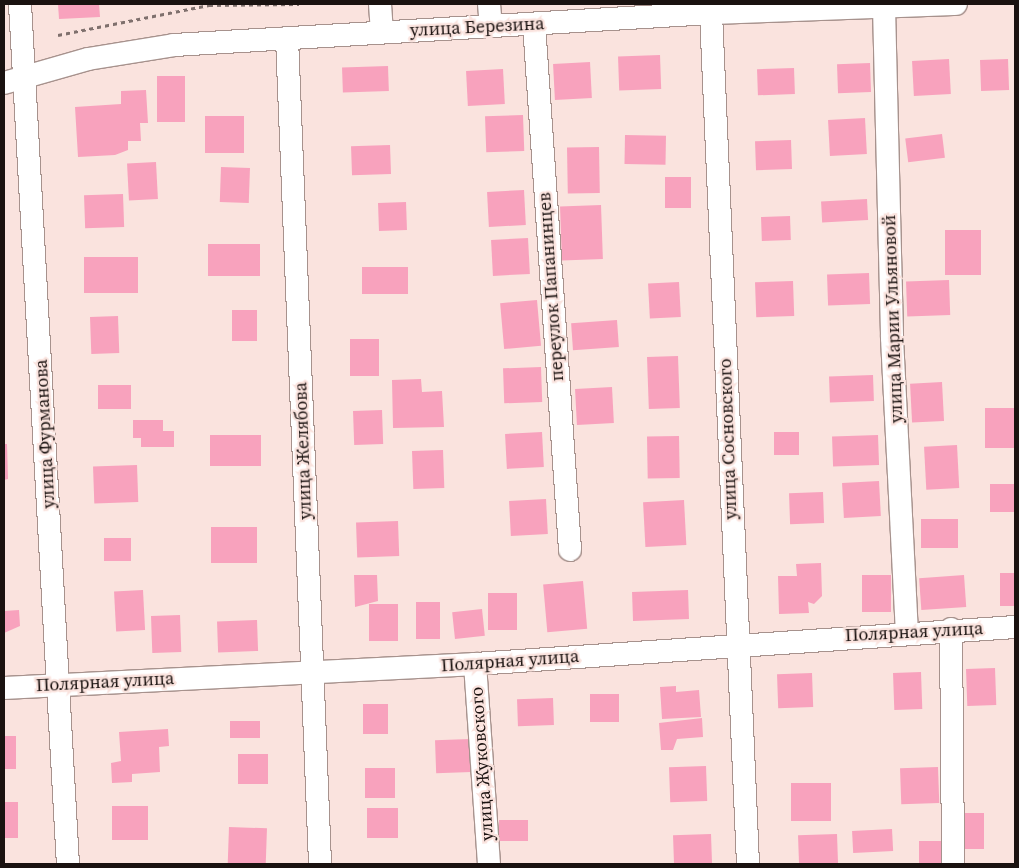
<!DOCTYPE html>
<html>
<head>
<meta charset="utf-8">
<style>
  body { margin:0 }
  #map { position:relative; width:1019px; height:868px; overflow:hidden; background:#fae3de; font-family:"Source Serif 4",serif }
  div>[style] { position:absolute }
  .building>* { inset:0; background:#f8a2bd; transform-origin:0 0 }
  .path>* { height:3px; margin-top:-1.5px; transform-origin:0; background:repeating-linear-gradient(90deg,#7f706d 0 4px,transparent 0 8px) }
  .roads { filter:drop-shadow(1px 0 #a7928d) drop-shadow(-1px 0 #a7928d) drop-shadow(0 1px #a7928d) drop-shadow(0 -1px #a7928d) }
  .minor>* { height:22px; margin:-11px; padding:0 11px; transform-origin:11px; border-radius:11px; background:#fff }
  span { translate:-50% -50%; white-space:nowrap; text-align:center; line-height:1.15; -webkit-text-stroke:4.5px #fae3de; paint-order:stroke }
  .street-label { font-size:18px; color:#1a1210 }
  .frame { position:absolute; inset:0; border:5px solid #1a1210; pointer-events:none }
</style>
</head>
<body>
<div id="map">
  <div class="building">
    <i style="clip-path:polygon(58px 4px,99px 4px,100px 17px,59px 19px)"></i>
    <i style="left:660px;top:55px;width:34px;height:42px;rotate:88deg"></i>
    <i style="left:949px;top:59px;width:35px;height:37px;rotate:87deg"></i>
    <i style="left:1008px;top:59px;width:31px;height:28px;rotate:88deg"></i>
    <i style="left:590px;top:62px;width:36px;height:37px;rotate:87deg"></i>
    <i style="left:870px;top:63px;width:29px;height:33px;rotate:88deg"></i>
    <i style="left:388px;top:66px;width:25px;height:46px;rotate:88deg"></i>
    <i style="left:794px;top:68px;width:26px;height:37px;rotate:88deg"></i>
    <i style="left:503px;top:69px;width:35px;height:37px;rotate:87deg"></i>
    <i style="left:157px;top:76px;width:28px;height:46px"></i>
    <i style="clip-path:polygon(146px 90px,148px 123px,140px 123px,141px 141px,128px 141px,128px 150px,115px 155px,78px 157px,75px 107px,121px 104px,121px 91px)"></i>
    <i style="left:523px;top:115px;width:36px;height:38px;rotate:88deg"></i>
    <i style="left:205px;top:116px;width:39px;height:37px"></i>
    <i style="left:865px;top:118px;width:36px;height:37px;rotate:87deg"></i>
    <i style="left:942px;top:134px;width:24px;height:37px;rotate:83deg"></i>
    <i style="left:625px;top:135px;width:41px;height:29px;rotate:1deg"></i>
    <i style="left:791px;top:140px;width:29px;height:36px;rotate:88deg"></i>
    <i style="left:390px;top:145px;width:29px;height:39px;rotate:88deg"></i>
    <i style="left:599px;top:147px;width:46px;height:32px;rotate:89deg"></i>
    <i style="left:156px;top:162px;width:37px;height:29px;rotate:87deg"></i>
    <i style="left:221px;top:167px;width:29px;height:35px;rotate:2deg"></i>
    <i style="left:665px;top:177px;width:26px;height:31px"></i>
    <i style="left:524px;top:190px;width:35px;height:37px;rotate:87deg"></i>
    <i style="left:123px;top:194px;width:33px;height:39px;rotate:88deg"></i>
    <i style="left:867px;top:199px;width:21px;height:46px;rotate:87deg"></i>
    <i style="left:406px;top:202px;width:28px;height:28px;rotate:88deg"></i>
    <i style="left:601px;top:205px;width:54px;height:41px;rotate:88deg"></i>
    <i style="left:790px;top:216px;width:24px;height:29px;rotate:88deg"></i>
    <i style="left:945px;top:230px;width:36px;height:45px"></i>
    <i style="left:528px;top:238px;width:36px;height:37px;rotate:87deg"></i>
    <i style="left:260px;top:244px;width:32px;height:52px;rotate:90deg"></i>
    <i style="left:138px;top:257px;width:36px;height:54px;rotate:90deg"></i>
    <i style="left:362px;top:267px;width:46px;height:27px"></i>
    <i style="left:869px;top:273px;width:31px;height:42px;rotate:88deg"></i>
    <i style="left:949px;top:280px;width:35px;height:43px;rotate:88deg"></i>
    <i style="left:793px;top:281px;width:35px;height:38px;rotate:88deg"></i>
    <i style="left:679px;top:282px;width:35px;height:31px;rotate:87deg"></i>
    <i style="left:537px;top:300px;width:46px;height:37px;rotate:85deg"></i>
    <i style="left:232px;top:310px;width:25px;height:31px"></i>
    <i style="left:118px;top:316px;width:37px;height:28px;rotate:88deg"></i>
    <i style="left:617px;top:320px;width:27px;height:46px;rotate:86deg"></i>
    <i style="left:350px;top:339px;width:29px;height:37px"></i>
    <i style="left:678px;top:356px;width:52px;height:31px;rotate:88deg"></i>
    <i style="left:541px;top:367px;width:35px;height:38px;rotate:88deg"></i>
    <i style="left:873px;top:375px;width:26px;height:44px;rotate:88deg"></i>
    <i style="clip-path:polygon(421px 379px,422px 392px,442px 391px,444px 427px,393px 428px,392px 380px)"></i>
    <i style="left:942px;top:382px;width:39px;height:32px;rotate:87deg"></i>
    <i style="left:98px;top:385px;width:33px;height:24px"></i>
    <i style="left:612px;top:387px;width:36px;height:37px;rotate:87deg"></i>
    <i style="left:985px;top:408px;width:29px;height:40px"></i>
    <i style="left:382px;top:410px;width:34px;height:29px;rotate:88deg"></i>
    <i style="clip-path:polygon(133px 420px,163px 420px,163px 431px,174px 431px,174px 447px,141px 447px,141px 438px,133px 438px)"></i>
    <i style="left:542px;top:432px;width:35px;height:37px;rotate:87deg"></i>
    <i style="left:774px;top:432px;width:25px;height:23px"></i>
    <i style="left:210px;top:435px;width:51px;height:31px"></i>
    <i style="left:878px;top:435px;width:30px;height:46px;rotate:88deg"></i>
    <i style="left:679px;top:436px;width:42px;height:32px;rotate:89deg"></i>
    <i style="clip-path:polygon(4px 444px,7px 444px,8px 479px,4px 480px)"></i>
    <i style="left:957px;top:445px;width:43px;height:33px;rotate:87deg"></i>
    <i style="left:443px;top:450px;width:38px;height:31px;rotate:88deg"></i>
    <i style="left:137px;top:465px;width:37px;height:44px;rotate:88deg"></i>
    <i style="left:879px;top:481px;width:35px;height:37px;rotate:87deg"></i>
    <i style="left:1015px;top:484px;width:28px;height:25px;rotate:90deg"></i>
    <i style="left:823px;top:492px;width:31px;height:34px;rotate:88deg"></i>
    <i style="left:546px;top:499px;width:35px;height:37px;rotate:87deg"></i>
    <i style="left:684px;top:500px;width:45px;height:41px;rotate:87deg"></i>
    <i style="left:921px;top:519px;width:37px;height:29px"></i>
    <i style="left:398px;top:521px;width:35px;height:42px;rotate:88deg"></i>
    <i style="left:211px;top:527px;width:46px;height:36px"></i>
    <i style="left:131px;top:538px;width:23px;height:27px;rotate:90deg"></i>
    <i style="clip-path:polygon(821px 563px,822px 596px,814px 604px,808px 602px,809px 613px,779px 614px,778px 576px,797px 576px,796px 564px)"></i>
    <i style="left:1015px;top:573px;width:33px;height:15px;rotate:90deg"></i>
    <i style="clip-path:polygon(354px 575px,377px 575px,378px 601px,355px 607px)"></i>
    <i style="left:862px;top:575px;width:29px;height:37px"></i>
    <i style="left:964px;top:575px;width:32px;height:45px;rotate:86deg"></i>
    <i style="left:583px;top:581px;width:48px;height:40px;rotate:85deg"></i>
    <i style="left:143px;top:590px;width:40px;height:29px;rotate:87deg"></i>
    <i style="left:688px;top:590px;width:29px;height:56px;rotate:88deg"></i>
    <i style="left:517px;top:593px;width:37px;height:29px;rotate:90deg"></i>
    <i style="left:416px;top:602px;width:24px;height:37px"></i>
    <i style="left:398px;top:604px;width:37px;height:29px;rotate:90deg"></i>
    <i style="left:482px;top:609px;width:27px;height:30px;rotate:84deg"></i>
    <i style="clip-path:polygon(19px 610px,20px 626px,4px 633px,4px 611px)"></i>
    <i style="left:180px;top:615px;width:37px;height:29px;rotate:88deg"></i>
    <i style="left:257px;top:620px;width:31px;height:40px;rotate:88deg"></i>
    <i style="left:995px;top:668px;width:37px;height:29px;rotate:88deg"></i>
    <i style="left:921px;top:672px;width:37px;height:28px;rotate:88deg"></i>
    <i style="left:812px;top:673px;width:34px;height:35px;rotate:88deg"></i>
    <i style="clip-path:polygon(676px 686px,676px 692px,699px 690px,701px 717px,662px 719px,660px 687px)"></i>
    <i style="left:619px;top:694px;width:28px;height:29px;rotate:90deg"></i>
    <i style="left:553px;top:698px;width:27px;height:36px;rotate:88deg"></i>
    <i style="left:363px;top:704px;width:25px;height:30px"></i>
    <i style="clip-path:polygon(702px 718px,703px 737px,677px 739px,673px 750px,661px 750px,659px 723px)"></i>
    <i style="left:230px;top:721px;width:30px;height:17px"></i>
    <i style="clip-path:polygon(168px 729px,169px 746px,159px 747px,160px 772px,132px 774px,132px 782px,112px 783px,111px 763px,121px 761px,119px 732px)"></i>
    <i style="left:4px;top:736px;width:12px;height:33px"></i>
    <i style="left:470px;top:739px;width:33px;height:35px;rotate:88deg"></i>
    <i style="left:238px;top:754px;width:30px;height:30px"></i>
    <i style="left:706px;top:766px;width:35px;height:37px;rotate:88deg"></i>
    <i style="left:938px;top:767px;width:36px;height:38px;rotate:88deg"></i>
    <i style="left:395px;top:768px;width:30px;height:30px;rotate:90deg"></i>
    <i style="left:791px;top:783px;width:40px;height:38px"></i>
    <i style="left:4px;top:802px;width:14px;height:36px"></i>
    <i style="left:148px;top:806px;width:34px;height:36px;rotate:90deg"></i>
    <i style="left:398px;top:808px;width:30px;height:31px;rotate:90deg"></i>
    <i style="left:959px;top:813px;width:25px;height:36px"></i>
    <i style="left:499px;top:820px;width:29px;height:21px"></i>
    <i style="left:229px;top:827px;width:38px;height:37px;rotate:2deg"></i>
    <i style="left:892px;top:829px;width:22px;height:40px;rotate:87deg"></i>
    <i style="left:711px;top:834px;width:30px;height:38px;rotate:88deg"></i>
    <i style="left:837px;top:834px;width:30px;height:39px;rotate:88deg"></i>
    <i style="left:941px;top:841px;width:23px;height:22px;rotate:90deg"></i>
  </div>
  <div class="path">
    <i style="left:58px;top:35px;width:154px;rotate:-11.2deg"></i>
    <i style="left:209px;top:5px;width:90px;rotate:-0.6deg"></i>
  </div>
  <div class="roads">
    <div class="minor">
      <i style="left:20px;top:4px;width:861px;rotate:86.81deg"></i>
      <i style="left:380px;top:4px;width:27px;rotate:86deg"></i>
      <i style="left:489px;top:4px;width:22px;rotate:85deg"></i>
      <i style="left:872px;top:5px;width:12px;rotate:9deg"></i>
      <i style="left:884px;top:7px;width:331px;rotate:88.6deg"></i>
      <i style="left:892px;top:338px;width:294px;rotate:87.1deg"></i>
      <i style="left:711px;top:13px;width:852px;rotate:87.51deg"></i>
      <i style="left:534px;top:24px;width:527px;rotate:86.08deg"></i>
      <i style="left:287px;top:38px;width:827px;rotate:87.71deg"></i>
      <i style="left:4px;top:83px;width:87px;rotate:-15.9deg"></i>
      <i style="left:88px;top:59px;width:87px;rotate:-9.2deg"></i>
      <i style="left:174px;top:45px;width:538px;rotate:-3.41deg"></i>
      <i style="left:711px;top:13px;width:245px;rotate:-2.1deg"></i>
      <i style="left:951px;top:629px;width:235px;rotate:89.5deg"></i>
      <i style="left:475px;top:664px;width:200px;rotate:86deg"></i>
      <i style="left:4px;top:688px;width:472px;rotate:-2.9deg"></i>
      <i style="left:475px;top:664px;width:541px;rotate:-3.92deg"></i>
    </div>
  </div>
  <div class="street-label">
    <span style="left:477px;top:27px;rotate:-3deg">улица Березина</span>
    <span style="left:551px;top:287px;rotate:-94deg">переулок Папанинцев</span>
    <span style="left:893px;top:319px;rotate:-92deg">улица Марии Ульяновой</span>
    <span style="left:45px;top:434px;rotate:-93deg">улица Фурманова</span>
    <span style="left:728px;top:439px;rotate:-92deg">улица Сосновского</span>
    <span style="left:303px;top:451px;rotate:-92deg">улица Желябова</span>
    <span style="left:914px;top:632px;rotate:-3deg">Полярная улица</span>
    <span style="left:510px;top:661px;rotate:-4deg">Полярная улица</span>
    <span style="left:105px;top:682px;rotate:-3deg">Полярная улица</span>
    <span style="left:482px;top:764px;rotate:-94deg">улица Жуковского</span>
  </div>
  <div class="frame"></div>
</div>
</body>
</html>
